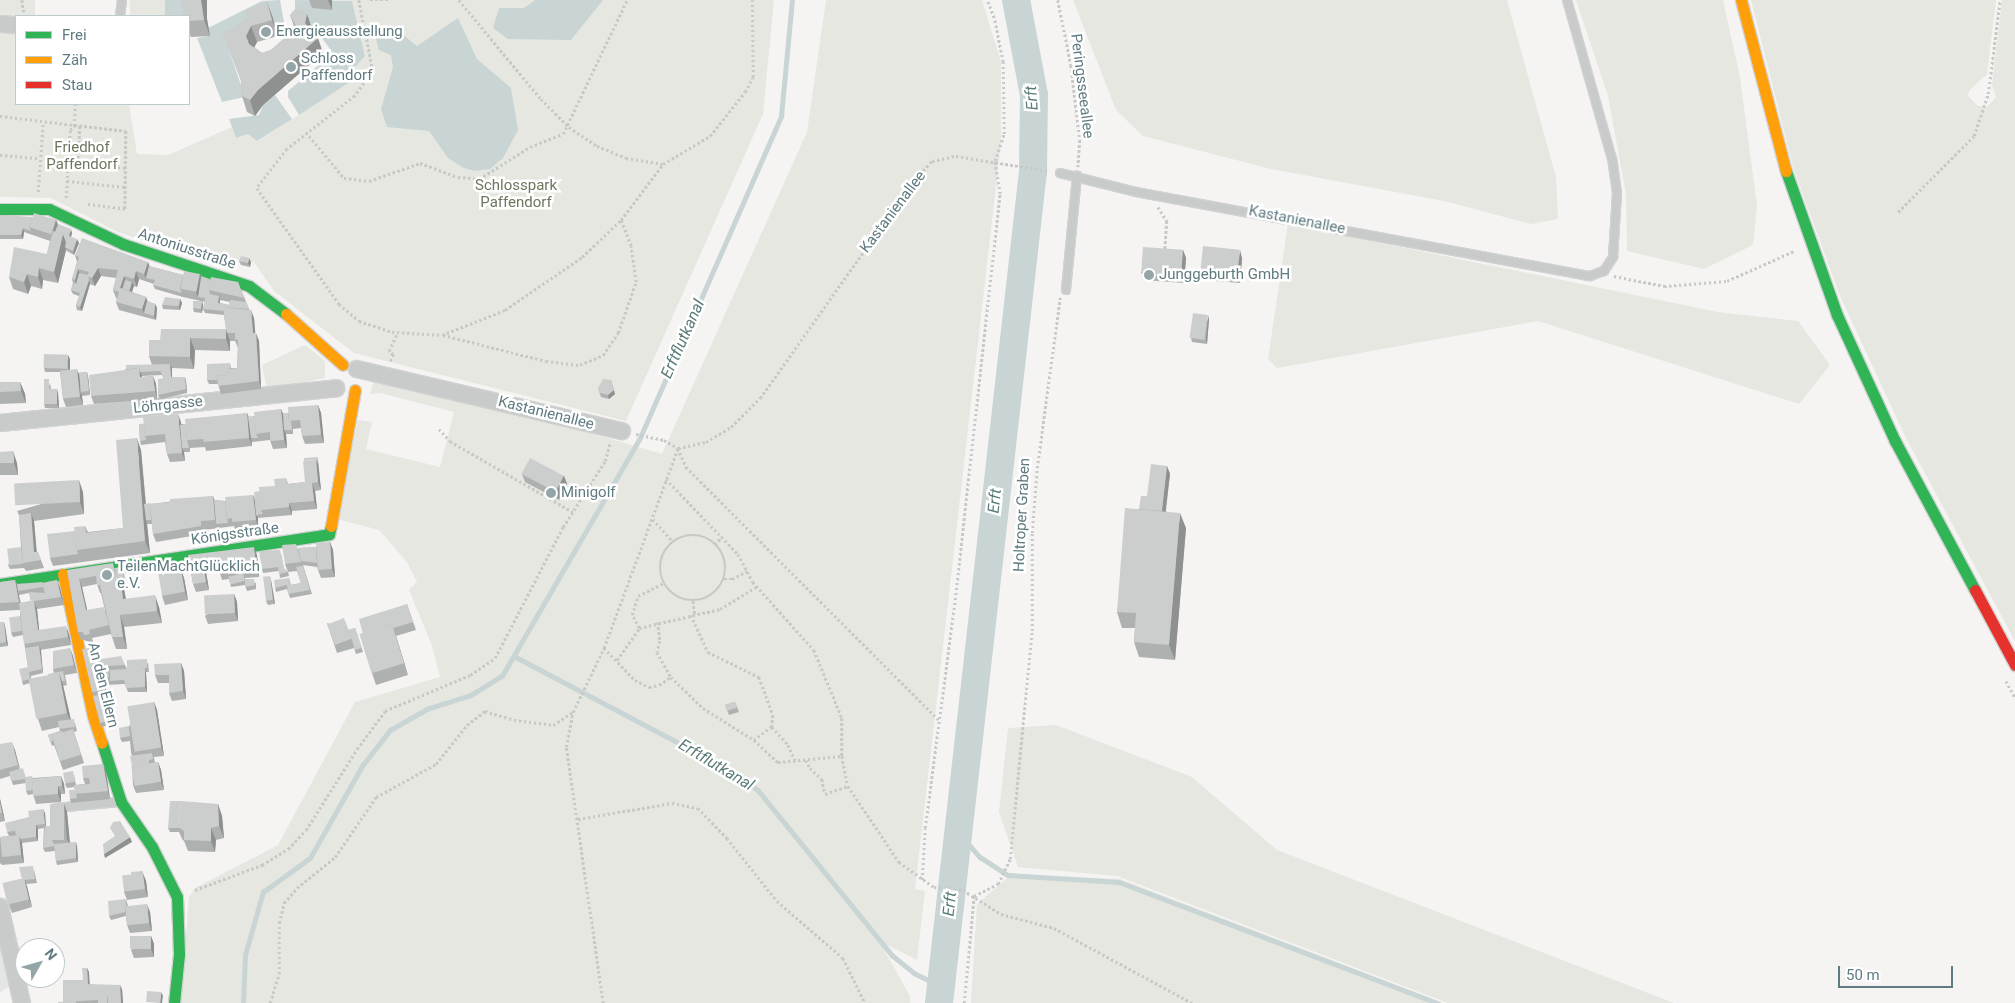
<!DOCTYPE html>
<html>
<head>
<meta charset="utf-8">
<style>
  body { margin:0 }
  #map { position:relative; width:2015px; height:1003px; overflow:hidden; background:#f5f4f3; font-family:Roboto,sans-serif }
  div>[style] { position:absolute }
  .built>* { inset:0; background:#e4e6e6 }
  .green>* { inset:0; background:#e5e7e0; transform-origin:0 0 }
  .water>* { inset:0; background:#c8d5d4; transform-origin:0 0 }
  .stream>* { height:4.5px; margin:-2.25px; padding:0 2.25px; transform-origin:2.25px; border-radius:2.25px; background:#c8d5d4 }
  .river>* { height:28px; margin:-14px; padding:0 14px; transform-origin:14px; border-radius:14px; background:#c8d5d4 }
  .path>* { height:2.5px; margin-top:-1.25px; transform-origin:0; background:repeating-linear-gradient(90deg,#c7c9c8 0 2.5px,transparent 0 5px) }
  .path>.ring { margin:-1.25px; padding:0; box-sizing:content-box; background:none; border:2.5px solid #c7c9c8; border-radius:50% }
  .roads { filter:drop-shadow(1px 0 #d1d2d3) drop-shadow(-1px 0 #d1d2d3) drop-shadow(0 1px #d1d2d3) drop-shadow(0 -1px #d1d2d3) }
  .lane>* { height:8px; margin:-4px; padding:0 4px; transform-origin:4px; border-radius:4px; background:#c9cbcb }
  .street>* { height:16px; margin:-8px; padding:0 8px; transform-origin:8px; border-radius:8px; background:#c9cbcb }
  .fast>* { height:11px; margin:-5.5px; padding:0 5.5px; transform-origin:5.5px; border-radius:5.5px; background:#30b455 }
  .slow>* { height:11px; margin:-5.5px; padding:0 5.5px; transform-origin:5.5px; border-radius:5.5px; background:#ff9f0a }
  .jam>* { height:11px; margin:-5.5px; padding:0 5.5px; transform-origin:5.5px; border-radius:5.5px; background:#e5322d }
  .wall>* { inset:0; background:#afb1b1 }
  .shaded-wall>* { inset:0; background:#8f9090 }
  .building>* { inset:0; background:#cccece; transform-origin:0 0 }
  .dots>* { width:14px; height:14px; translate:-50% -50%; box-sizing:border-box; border:2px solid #fff; border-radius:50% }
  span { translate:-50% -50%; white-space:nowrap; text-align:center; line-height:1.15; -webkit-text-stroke:5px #fff; paint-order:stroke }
  .poi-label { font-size:15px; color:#5f7b80 }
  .left { translate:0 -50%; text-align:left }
  .street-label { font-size:15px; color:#5f7b80 }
  .park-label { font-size:15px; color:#6b775e }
  .water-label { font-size:16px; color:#5a7c79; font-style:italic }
  .legend { position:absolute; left:15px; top:15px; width:175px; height:90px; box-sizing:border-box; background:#fff; border:1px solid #bfcacc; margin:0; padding:6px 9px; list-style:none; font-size:15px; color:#5f7b80 }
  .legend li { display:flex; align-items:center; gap:10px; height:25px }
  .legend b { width:25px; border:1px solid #bfcacc }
  .north { position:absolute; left:15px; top:938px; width:50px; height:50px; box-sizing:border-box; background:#fff; border:1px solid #bfcacc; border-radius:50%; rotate:52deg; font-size:14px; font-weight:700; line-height:20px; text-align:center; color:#5f7b80 }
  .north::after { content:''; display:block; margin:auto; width:18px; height:22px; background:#94a5a8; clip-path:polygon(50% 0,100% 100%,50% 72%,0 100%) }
  .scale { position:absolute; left:1838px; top:966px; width:115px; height:22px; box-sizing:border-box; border:2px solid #5f7b80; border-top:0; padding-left:6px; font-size:15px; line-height:18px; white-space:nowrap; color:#5f7b80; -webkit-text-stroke:4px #fff; paint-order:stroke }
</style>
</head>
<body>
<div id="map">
  <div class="built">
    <i style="clip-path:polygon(0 931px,12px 984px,0 993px)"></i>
  </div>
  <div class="green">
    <i style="left:0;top:0;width:35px;height:18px"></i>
    <i style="left:130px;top:0;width:35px;height:16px"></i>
    <i style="clip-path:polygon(335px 0,774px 0,763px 114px,626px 421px,354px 353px,274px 291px,254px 262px,157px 246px,116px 231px,51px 198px,0 197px,0 34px,16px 34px,16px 104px,129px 104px,137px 154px,168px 155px,232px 127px,236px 138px,248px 134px,258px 141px,356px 78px,355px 67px,365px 56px,352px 1px)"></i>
    <i style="clip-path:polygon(826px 0,982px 0,1001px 62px,1001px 143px,915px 889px,925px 891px,917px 960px,879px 941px,910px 996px,910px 1003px,181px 1003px,189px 897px,195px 888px,278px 845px,355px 702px,440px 677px,431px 643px,409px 590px,417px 582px,407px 562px,379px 530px,337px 519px,358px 420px,372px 422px,366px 449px,440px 467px,454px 412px,380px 393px,370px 394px,374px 380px,594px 434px,662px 454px,807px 132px)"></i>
    <i style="clip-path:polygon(1073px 0,1507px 0,1556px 177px,1558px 219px,1531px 224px,1444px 201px,1271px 169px,1143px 136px,1116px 110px)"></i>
    <i style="clip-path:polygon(1576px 0,1723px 0,1740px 77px,1757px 206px,1753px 245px,1704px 269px,1627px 251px,1626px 194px,1608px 96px)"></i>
    <i style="clip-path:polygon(1751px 0,1996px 0,1987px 74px,1969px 91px,1968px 96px,1978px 106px,1987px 107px,1996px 97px,1992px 85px,2002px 0,2015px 0,2015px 641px,1905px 436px,1840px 296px,1793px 167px)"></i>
    <i style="clip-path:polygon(1288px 224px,1718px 312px,1798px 321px,1830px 365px,1799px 404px,1538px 321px,1277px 368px,1268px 359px)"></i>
    <i style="clip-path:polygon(305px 345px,325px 361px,325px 378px,267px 390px,262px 365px)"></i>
    <i style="clip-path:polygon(1056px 725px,1192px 777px,1277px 850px,1674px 1003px,1448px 1003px,1117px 876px,1018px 867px,999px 812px,1008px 728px)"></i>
    <i style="clip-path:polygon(1012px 874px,1120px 879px,1443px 1003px,971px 1003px,977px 904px)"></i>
  </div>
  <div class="water">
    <i style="left:165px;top:0;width:20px;height:16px"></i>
    <i style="clip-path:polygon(280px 0,284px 22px,277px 33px,273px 18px,228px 47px,245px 97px,222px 102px,197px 38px,209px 36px,208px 28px,262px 1px)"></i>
    <i style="clip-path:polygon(295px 0,352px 1px,365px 56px,355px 67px,356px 78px,299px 115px,288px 97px,288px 91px,333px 53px,318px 33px,295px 21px)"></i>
    <i style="clip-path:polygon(535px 0,603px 0,571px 40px,508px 39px,493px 28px,499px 8px,524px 8px)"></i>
    <i style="clip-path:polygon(458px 18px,477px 59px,511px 88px,518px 130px,503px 158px,490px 169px,474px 171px,462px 167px,448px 158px,429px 131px,387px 127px,381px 109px,393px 67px,391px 55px,379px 50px,373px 29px,398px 31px,417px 46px)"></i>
    <i style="clip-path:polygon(275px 95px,292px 119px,257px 141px,248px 134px,236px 138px,229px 119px,259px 115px,263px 105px)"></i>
  </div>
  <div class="stream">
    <i style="left:516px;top:657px;width:234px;rotate:27.8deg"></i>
    <i style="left:723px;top:766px;width:42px;rotate:34.4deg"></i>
    <i style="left:758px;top:790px;width:213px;rotate:50.9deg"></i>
    <i style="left:892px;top:955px;width:28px;rotate:39deg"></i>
    <i style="left:914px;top:973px;width:28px;rotate:26deg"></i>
    <i style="left:959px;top:833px;width:32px;rotate:49deg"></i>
    <i style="left:980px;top:857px;width:33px;rotate:33deg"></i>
    <i style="left:1008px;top:875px;width:111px;rotate:3.6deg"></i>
    <i style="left:1119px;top:882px;width:341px;rotate:20.8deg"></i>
    <i style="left:243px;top:1003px;width:48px;rotate:-87.6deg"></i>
    <i style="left:245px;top:955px;width:66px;rotate:-74.1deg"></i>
    <i style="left:263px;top:892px;width:58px;rotate:-35.9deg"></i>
    <i style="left:310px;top:858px;width:106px;rotate:-60.5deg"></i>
    <i style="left:362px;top:766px;width:46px;rotate:-52.1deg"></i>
    <i style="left:390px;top:730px;width:43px;rotate:-29.6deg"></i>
    <i style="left:427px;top:709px;width:46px;rotate:-17.7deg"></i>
    <i style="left:471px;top:695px;width:36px;rotate:-32deg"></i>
    <i style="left:502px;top:676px;width:273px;rotate:-59.9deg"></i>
    <i style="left:639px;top:440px;width:354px;rotate:-66.3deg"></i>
    <i style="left:781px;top:116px;width:117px;rotate:-84.6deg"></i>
  </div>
  <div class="river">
    <i style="left:939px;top:1003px;width:836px;rotate:-83.55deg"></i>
    <i style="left:1033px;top:172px;width:77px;rotate:-89.3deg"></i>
    <i style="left:1034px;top:95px;width:97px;rotate:-100.7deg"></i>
  </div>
  <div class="path">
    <i style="left:22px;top:0;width:12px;rotate:81deg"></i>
    <i style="left:359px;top:0;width:72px;rotate:78.8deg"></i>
    <i style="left:373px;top:71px;width:31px;rotate:126deg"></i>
    <i style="left:355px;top:96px;width:86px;rotate:142.1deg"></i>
    <i style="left:287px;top:149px;width:49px;rotate:127.6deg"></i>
    <i style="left:257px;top:188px;width:142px;rotate:54.7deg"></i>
    <i style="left:339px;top:304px;width:26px;rotate:40deg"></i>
    <i style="left:359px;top:321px;width:35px;rotate:18deg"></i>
    <i style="left:392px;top:332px;width:50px;rotate:3.4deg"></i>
    <i style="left:442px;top:335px;width:68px;rotate:-21.6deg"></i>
    <i style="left:505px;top:310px;width:93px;rotate:-34.5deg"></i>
    <i style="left:582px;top:257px;width:54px;rotate:-43.5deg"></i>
    <i style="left:621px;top:220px;width:70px;rotate:-53.1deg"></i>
    <i style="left:663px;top:164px;width:55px;rotate:-30.8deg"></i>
    <i style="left:710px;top:136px;width:56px;rotate:-51.5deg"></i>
    <i style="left:745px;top:92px;width:17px;rotate:-62deg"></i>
    <i style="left:753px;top:77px;width:77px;rotate:-90.7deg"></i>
    <i style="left:370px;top:0;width:19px"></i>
    <i style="left:459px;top:0;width:129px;rotate:50.4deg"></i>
    <i style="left:541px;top:99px;width:40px;rotate:45deg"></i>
    <i style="left:569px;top:127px;width:34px;rotate:34deg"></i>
    <i style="left:597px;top:146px;width:31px;rotate:22deg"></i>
    <i style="left:626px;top:158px;width:37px;rotate:9deg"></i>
    <i style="left:1058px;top:0;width:66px;rotate:78.7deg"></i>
    <i style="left:1071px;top:65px;width:76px;rotate:83.2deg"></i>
    <i style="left:1080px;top:140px;width:27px;rotate:94deg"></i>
    <i style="left:0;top:116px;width:127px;rotate:6.8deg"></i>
    <i style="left:126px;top:131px;width:78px;rotate:90.7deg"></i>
    <i style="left:125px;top:209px;width:40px;rotate:-172.9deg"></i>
    <i style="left:80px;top:126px;width:37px;rotate:93deg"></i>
    <i style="left:78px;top:163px;width:48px;rotate:5.9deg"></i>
    <i style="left:306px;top:132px;width:60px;rotate:50.4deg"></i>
    <i style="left:344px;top:178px;width:25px;rotate:7deg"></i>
    <i style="left:369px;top:181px;width:54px;rotate:-19.4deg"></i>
    <i style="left:420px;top:163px;width:40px;rotate:20.2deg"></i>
    <i style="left:458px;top:177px;width:21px;rotate:5deg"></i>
    <i style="left:479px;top:179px;width:60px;rotate:-32.1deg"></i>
    <i style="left:530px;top:147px;width:35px;rotate:-22deg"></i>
    <i style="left:563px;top:134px;width:148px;rotate:-64.5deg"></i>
    <i style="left:0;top:155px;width:38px;rotate:5deg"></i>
    <i style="left:67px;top:181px;width:58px;rotate:5.9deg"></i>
    <i style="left:38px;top:192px;width:70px;rotate:-85.9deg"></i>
    <i style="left:66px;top:198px;width:68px;rotate:-86.6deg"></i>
    <i style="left:70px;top:130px;width:6px;rotate:-45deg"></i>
    <i style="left:74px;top:126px;width:22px;rotate:-87deg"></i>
    <i style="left:1158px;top:207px;width:17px;rotate:57deg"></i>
    <i style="left:1167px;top:221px;width:30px;rotate:94deg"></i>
    <i style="left:1898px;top:212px;width:107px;rotate:-45deg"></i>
    <i style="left:1974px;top:136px;width:44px;rotate:-71.6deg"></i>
    <i style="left:1988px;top:94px;width:95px;rotate:-82.7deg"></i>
    <i style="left:1614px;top:276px;width:51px;rotate:11.3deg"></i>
    <i style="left:1664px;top:286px;width:63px;rotate:-4.5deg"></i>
    <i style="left:1727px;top:281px;width:73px;rotate:-24.1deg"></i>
    <i style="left:443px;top:335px;width:106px;rotate:14.2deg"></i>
    <i style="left:546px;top:361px;width:34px;rotate:7deg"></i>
    <i style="left:580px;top:365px;width:25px;rotate:-23deg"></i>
    <i style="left:603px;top:355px;width:27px;rotate:-56deg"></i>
    <i style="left:618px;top:333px;width:54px;rotate:-70.6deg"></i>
    <i style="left:636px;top:282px;width:36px;rotate:-98deg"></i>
    <i style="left:631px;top:246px;width:28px;rotate:-111deg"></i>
    <i style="left:390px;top:361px;width:7px;rotate:-63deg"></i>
    <i style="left:393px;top:355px;width:6px;rotate:-135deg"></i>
    <i style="left:389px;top:351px;width:20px;rotate:-66deg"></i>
    <i style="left:439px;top:429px;width:16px;rotate:47deg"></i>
    <i style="left:450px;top:441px;width:142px;rotate:30deg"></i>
    <i style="left:636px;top:434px;width:29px;rotate:12deg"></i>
    <i style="left:664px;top:440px;width:16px;rotate:30deg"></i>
    <i style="left:678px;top:448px;width:29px;rotate:-12deg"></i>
    <i style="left:706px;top:442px;width:29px;rotate:-31deg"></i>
    <i style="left:731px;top:427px;width:41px;rotate:-45deg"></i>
    <i style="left:760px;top:398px;width:270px;rotate:-54.7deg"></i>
    <i style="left:916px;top:178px;width:23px;rotate:-47deg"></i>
    <i style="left:932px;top:161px;width:25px;rotate:-12deg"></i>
    <i style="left:956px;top:156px;width:94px;rotate:9.2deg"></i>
    <i style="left:678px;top:448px;width:21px;rotate:67deg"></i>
    <i style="left:686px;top:467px;width:359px;rotate:45deg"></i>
    <i style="left:666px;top:479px;width:104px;rotate:46.2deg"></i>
    <i style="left:738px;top:554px;width:32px;rotate:62deg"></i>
    <i style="left:753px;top:582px;width:91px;rotate:48.1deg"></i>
    <i style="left:814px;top:650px;width:74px;rotate:67.6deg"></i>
    <i style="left:842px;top:718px;width:38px;rotate:90deg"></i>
    <i style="left:842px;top:756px;width:31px;rotate:79deg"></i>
    <i style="left:848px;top:786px;width:92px;rotate:56.1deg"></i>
    <i style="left:899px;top:862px;width:43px;rotate:35.5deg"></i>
    <i style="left:934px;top:887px;width:29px;rotate:6deg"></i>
    <i style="left:963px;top:890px;width:45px;rotate:32.3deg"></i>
    <i style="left:1001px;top:914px;width:55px;rotate:14.8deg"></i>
    <i style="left:1054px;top:928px;width:157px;rotate:28.5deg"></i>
    <i style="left:653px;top:519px;width:30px;rotate:49deg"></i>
    <i class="ring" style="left:660px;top:535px;width:63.5px;height:63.5px"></i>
    <i style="left:715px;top:545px;width:11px;rotate:-52deg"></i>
    <i style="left:724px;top:579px;width:8px"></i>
    <i style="left:732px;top:579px;width:17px;rotate:-28deg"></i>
    <i style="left:693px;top:601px;width:13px;rotate:81deg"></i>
    <i style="left:691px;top:615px;width:41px;rotate:65.3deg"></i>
    <i style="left:708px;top:652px;width:57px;rotate:26.1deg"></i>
    <i style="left:759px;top:677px;width:40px;rotate:69.8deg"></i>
    <i style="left:773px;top:715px;width:12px;rotate:95deg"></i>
    <i style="left:772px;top:727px;width:22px;rotate:144deg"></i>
    <i style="left:658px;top:622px;width:19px;rotate:84deg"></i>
    <i style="left:660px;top:641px;width:11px;rotate:105deg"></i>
    <i style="left:657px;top:652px;width:29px;rotate:61deg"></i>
    <i style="left:639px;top:628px;width:15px;rotate:-118deg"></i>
    <i style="left:632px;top:615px;width:20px;rotate:-72deg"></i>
    <i style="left:638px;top:596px;width:29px;rotate:-27deg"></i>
    <i style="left:604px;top:648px;width:45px;rotate:45.9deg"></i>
    <i style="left:635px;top:680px;width:16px;rotate:27deg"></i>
    <i style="left:649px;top:687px;width:10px;rotate:-11deg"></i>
    <i style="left:659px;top:685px;width:14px;rotate:-34deg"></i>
    <i style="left:671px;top:677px;width:45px;rotate:44.1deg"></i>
    <i style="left:703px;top:708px;width:60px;rotate:32.1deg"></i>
    <i style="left:754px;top:740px;width:33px;rotate:43deg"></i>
    <i style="left:778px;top:762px;width:64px;rotate:-5.4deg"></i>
    <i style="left:617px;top:660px;width:39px;rotate:-55deg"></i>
    <i style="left:639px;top:628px;width:83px;rotate:-13.2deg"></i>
    <i style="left:720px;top:609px;width:42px;rotate:-31.4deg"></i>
    <i style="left:2006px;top:681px;width:18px;rotate:61deg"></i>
    <i style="left:772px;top:727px;width:24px;rotate:48deg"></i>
    <i style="left:788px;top:745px;width:17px;rotate:65deg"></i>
    <i style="left:806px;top:760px;width:9px;rotate:63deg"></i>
    <i style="left:810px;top:768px;width:16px;rotate:43deg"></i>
    <i style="left:822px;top:779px;width:15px;rotate:79deg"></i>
    <i style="left:825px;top:794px;width:24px;rotate:-19deg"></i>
    <i style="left:578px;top:819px;width:95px;rotate:-9.7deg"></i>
    <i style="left:672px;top:803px;width:26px;rotate:11deg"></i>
    <i style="left:698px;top:808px;width:42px;rotate:46deg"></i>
    <i style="left:727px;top:838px;width:80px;rotate:51.6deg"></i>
    <i style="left:777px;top:901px;width:87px;rotate:40.8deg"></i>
    <i style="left:843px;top:958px;width:50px;rotate:63.9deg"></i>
    <i style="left:922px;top:880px;width:52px;rotate:-86.7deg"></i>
    <i style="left:925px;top:828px;width:230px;rotate:-82.5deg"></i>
    <i style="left:955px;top:600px;width:408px;rotate:-83.7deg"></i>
    <i style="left:1000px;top:194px;width:33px;rotate:-99deg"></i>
    <i style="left:995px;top:161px;width:28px;rotate:-72deg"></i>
    <i style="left:1004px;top:134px;width:72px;rotate:-90.8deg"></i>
    <i style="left:1003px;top:62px;width:45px;rotate:-101.6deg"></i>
    <i style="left:994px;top:18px;width:19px;rotate:-111deg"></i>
    <i style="left:195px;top:890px;width:72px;rotate:-20.5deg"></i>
    <i style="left:262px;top:865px;width:31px;rotate:-32deg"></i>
    <i style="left:288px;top:849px;width:26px;rotate:-47deg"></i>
    <i style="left:306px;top:830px;width:96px;rotate:-57.8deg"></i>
    <i style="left:357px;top:749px;width:47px;rotate:-53.6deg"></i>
    <i style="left:385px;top:711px;width:92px;rotate:-23deg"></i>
    <i style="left:470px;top:675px;width:30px;rotate:-34deg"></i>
    <i style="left:495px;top:658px;width:148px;rotate:-62.6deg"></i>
    <i style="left:563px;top:527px;width:78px;rotate:-57.5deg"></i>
    <i style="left:605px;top:461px;width:18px;rotate:-74deg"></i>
    <i style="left:974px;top:896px;width:27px;rotate:-27deg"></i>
    <i style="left:998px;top:884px;width:28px;rotate:-64deg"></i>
    <i style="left:1010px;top:859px;width:229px;rotate:-84.5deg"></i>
    <i style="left:1032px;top:631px;width:98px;rotate:-90deg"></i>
    <i style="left:1032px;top:533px;width:65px;rotate:-85.6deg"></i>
    <i style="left:1037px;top:468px;width:172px;rotate:-82.3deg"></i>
    <i style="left:270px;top:1003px;width:30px;rotate:-73deg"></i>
    <i style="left:279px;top:974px;width:51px;rotate:-90deg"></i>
    <i style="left:279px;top:923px;width:21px;rotate:-76deg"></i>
    <i style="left:284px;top:903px;width:20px;rotate:-49deg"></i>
    <i style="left:297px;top:888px;width:49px;rotate:-39.2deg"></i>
    <i style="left:335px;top:857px;width:73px;rotate:-55.7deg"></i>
    <i style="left:376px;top:797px;width:68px;rotate:-28.8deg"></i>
    <i style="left:436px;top:764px;width:50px;rotate:-51.5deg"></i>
    <i style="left:467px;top:725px;width:23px;rotate:-38deg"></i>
    <i style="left:485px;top:711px;width:30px;rotate:17deg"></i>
    <i style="left:514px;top:720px;width:39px;rotate:7deg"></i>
    <i style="left:553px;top:725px;width:24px;rotate:-33deg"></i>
    <i style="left:603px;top:1003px;width:259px;rotate:-98.2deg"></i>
    <i style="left:566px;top:747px;width:36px;rotate:-79deg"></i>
    <i style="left:573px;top:712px;width:71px;rotate:-64.2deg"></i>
    <i style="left:604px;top:648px;width:213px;rotate:-69.7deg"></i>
    <i style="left:964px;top:1003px;width:107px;rotate:-84.7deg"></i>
  </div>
  <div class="roads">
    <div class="lane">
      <i style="left:120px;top:16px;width:16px;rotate:-83deg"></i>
      <i style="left:1060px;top:173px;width:78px;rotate:14deg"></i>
      <i style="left:1136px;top:192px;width:462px;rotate:10.5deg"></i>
      <i style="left:1590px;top:276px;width:15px;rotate:-20deg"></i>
      <i style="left:1604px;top:271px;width:17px;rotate:-57deg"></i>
      <i style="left:1613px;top:257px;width:64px;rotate:-86.4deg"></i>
      <i style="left:1617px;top:193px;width:34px;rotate:-98deg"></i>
      <i style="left:1612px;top:159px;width:165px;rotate:-105.8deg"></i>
      <i style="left:1066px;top:290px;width:115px;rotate:-84.5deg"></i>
      <i style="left:56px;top:808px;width:63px;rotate:-5.4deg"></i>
    </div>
    <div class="street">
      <i style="left:0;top:24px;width:16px;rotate:4deg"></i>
      <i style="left:357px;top:369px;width:272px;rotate:13.2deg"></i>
      <i style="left:0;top:423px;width:338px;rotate:-5.9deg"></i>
      <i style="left:0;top:907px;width:98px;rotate:77.1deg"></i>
    </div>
    <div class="fast">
      <i style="left:1786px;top:171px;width:153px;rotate:70.5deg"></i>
      <i style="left:1837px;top:315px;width:139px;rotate:65.3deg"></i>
      <i style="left:1895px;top:441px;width:169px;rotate:61.8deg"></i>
      <i style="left:0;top:209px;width:49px"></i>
      <i style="left:49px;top:209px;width:82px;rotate:25.3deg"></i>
      <i style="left:123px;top:244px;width:133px;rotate:18.4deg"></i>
      <i style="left:249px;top:286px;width:46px;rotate:37.1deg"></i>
      <i style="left:0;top:584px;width:333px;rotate:-8.6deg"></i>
      <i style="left:329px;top:534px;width:8px;rotate:-76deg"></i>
      <i style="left:102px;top:743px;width:62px;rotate:72.1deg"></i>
      <i style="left:121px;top:802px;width:55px;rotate:55.4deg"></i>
      <i style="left:152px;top:847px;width:56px;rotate:63.4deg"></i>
      <i style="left:177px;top:897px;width:57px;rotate:88deg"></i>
      <i style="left:179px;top:954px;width:49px;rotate:95.8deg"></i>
    </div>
    <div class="slow">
      <i style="left:1741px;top:0;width:177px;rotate:75.3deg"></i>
      <i style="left:286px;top:314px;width:76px;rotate:41.8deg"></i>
      <i style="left:331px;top:526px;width:138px;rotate:-80deg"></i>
      <i style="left:63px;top:574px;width:145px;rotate:78.1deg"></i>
      <i style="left:93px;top:716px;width:28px;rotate:72deg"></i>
    </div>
    <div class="jam">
      <i style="left:1975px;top:590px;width:85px;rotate:61.9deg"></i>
    </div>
  </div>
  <div class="wall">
    <i style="clip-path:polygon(181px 0,207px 0,207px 19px,210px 36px,191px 37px,189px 32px,189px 16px)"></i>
    <i style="clip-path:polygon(309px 0,332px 0,332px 10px,312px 8px)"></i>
    <i style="clip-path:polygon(267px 2px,278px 36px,257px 42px,254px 47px,262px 53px,271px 50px,295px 29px,290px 15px,307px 14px,312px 29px,312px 31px,323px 53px,263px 105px,255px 116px,247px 112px,242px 96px,237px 26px)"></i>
    <i style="clip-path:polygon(0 215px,56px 220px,58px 224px,72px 233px,71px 237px,79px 243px,74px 255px,67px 251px,66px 250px,58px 283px,43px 280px,42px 289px,31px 286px,28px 294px,13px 289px,9px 277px,47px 254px,50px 241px,24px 232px,23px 239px,0 239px)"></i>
    <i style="clip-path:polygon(1183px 250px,1186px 258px,1184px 283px,1144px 280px,1141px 272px)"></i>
    <i style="clip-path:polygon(evenodd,75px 255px,148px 262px,149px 266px,183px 275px,200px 274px,201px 278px,211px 280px,238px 282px,249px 309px,254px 318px,255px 333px,259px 341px,261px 389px,221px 394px,218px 384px,209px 384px,207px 380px,230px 363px,231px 368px,237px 368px,238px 348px,235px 341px,230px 341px,230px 351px,195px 350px,194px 369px,172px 368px,172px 377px,185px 377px,186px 381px,187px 393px,160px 399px,158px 395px,164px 379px,162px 375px,142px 376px,142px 377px,153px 376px,156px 384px,157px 399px,94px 404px,91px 396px,126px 369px,152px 365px,149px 356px,160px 340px,226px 329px,224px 315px,205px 313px,203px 309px,205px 302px,183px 297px,155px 289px,153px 285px,154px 284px,139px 279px,137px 287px,133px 286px,132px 292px,146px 297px,147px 301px,155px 304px,157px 308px,156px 320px,119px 310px,116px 302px,117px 299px,116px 298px,113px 290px,116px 278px,101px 276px,95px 286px,90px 284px,82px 311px,77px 310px,76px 305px,79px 296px,73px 294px,71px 290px,73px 283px,72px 279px,77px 262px,75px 255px,220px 300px,230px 302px,229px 305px,220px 303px,220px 300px)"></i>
    <i style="clip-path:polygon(1242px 258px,1240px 283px,1203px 280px,1200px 272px)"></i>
    <i style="clip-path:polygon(239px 261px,251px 262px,250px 267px,241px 265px)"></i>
    <i style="clip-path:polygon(180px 299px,182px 303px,180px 310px,163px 309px,162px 305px)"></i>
    <i style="clip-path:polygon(202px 301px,203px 305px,202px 313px,194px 312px,193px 308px)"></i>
    <i style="clip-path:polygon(1209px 319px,1207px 344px,1192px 342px,1191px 338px)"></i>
    <i style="clip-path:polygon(70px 359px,70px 370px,79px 373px,87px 372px,88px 376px,90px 395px,82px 396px,83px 405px,66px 407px,63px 399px,60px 372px,45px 372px,44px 368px)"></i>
    <i style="clip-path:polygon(0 382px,20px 382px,25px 394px,26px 403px,0 404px)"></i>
    <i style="clip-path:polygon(50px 383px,51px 389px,58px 393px,59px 408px,45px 408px,44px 404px)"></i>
    <i style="clip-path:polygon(598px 388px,615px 394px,609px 399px,601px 397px)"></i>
    <i style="clip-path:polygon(318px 405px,321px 413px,324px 443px,305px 444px,302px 436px,301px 428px,293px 429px,293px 434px,286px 434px,287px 448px,273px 449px,270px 440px,252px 442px,252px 446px,206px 451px,205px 447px,190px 448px,190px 452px,184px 452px,185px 461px,170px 462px,167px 454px,165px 442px,141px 445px,140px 441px,139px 424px,181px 422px,181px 424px,186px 424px,247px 413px,249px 417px,255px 416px,281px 409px,283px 413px,288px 413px)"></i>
    <i style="clip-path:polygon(141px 450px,146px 504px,151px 504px,213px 496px,214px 500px,225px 501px,253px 495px,255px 499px,260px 491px,275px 486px,286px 478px,288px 484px,305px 482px,317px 457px,318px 461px,321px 490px,315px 491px,317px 509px,292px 511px,292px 515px,258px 518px,258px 528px,235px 530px,234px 526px,204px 530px,204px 534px,156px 542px,153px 534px,152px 524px,147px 524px,150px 553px,53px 566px,50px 558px,75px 531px,85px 526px,88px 532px,123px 528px)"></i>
    <i style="clip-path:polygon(0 452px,17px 463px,18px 475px,0 475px)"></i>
    <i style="clip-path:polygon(1167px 466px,1170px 474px,1166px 511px,1186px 528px,1175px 660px,1139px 657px,1134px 642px,1135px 628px,1122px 628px,1117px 612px,1139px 509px,1147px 496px)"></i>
    <i style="clip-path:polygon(522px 474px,564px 476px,567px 484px,559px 500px,525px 482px)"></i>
    <i style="clip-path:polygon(83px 492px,84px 514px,34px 521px,37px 552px,38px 552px,44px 568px,26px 571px,24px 568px,10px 569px,8px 565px,21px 547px,19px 515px,17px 511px)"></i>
    <i style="clip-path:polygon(330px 542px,333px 550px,335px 577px,321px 578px,318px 570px,317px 567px,303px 565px,312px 594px,290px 598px,287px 589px,276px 592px,275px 588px,289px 578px,291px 585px,301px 583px,297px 571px,288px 572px,285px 564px,298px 548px,316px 547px)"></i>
    <i style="clip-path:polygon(281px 554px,284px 569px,288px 572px,289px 576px,280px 578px,279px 571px,263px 573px,262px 569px)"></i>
    <i style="clip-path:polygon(188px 555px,257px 555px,259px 577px,245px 578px,245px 579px,256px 583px,256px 589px,247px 591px,245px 585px,231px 587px,229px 579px,222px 580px,219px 570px,216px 569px,206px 572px,209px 590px,196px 592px,193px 584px)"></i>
    <i style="clip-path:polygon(evenodd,122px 567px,124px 571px,125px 583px,122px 584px,124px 589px,126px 599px,159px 607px,162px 623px,124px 627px,127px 649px,116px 649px,111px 634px,92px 638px,93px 642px,87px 644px,85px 640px,81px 640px,78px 632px,67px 570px,115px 568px,122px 567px,97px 584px,100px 593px,101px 593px,105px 610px,87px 610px,82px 587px,97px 584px)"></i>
    <i style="clip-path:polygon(181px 570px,184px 578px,188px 600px,165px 605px,162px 596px)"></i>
    <i style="clip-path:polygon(evenodd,15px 580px,17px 584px,44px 583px,57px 580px,60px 588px,64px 605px,37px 609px,39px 630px,69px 634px,71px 645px,40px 650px,43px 673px,31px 676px,31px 679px,48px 676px,54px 673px,53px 669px,70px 648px,77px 673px,65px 675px,67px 685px,63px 686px,71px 720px,75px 723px,77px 731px,74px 732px,84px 763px,63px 770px,54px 745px,52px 746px,48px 735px,60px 731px,59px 727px,42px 731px,38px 719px,30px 683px,23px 685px,22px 681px,28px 667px,23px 635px,13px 637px,11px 633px,20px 616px,20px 610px,0 611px,0 582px,15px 580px,29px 593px,31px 601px,21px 603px,19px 595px,29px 593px)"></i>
    <i style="clip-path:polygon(271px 580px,275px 604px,268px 605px,266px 601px)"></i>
    <i style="clip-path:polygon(234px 594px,237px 602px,238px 621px,208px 624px,205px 616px)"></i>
    <i style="clip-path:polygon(407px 604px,416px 630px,396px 636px,408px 675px,376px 685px,372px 673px,363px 634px)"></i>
    <i style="clip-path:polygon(0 622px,4px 622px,5px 626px,8px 646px,0 647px)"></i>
    <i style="clip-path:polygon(327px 623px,349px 630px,355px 628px,363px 652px,356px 654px,354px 648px,337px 653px)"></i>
    <i style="clip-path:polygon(101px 659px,125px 665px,127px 669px,148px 663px,149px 672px,146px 672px,147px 692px,128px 692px,125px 684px,105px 685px,108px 698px,115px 724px,101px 727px,92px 692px)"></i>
    <i style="clip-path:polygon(181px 663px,184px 671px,186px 699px,172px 701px,169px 693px,169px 683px,158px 683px,155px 675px)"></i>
    <i style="clip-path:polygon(154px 702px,157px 710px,164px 756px,154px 757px,155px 763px,158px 762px,161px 770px,164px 790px,136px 793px,133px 785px,132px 766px,132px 756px,131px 752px,130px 741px,122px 742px,120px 738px,129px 726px)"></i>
    <i style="clip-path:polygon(735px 702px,739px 712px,729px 715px,725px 705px)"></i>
    <i style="clip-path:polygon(0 744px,15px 750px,19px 769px,24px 772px,25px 777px,33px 778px,61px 776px,64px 784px,65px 794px,61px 794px,61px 802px,36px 804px,33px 794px,28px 795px,26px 791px,26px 783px,13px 785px,10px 776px,0 779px)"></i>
    <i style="clip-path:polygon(106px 772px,110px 799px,71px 803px,70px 799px,75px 790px,74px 787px,67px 788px,65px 784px,74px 775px,76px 785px,85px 784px,83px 778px)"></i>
    <i style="clip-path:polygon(0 799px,5px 821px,0 822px)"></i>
    <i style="clip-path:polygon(64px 804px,67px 812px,70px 842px,77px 846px,78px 862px,57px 865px,56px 861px,55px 851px,45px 852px,43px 848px,44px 828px,38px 829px,38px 841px,22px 843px,24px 863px,2px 865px,0 863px,0 837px,9px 836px,7px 832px,45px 813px,46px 826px,51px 826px)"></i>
    <i style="clip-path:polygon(218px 804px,222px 816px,224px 838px,216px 840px,215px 852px,188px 851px,184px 841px,182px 839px,179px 832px,170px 832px,168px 828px)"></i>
    <i style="clip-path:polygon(34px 870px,37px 883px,26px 884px,32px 907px,12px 913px,9px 905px,22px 879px)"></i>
    <i style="clip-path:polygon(142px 871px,146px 881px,148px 897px,127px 900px,124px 892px,131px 875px)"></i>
    <i style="clip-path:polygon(126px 899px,128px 906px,150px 912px,152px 931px,130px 933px,127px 925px,126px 916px,111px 920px,109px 916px)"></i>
    <i style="clip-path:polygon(151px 936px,154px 944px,154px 957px,134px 958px,131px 950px)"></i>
    <i style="clip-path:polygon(87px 968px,89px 972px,89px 984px,122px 989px,123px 1003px,58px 1003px,63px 1002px,83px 980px)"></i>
  </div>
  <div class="shaded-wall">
    <i style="clip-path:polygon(201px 0,207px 0,207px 19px,210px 36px,204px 20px)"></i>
    <i style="clip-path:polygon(328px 0,332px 0,332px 10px)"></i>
    <i style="clip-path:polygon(267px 2px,273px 18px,278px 36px,272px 20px)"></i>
    <i style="clip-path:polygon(307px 14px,312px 29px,311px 38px,305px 23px)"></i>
    <i style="clip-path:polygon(251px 26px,257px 42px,252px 52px,246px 36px)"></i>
    <i style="clip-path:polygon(318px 38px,323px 53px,263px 105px,255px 116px,250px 100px,258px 90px)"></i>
    <i style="clip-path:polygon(56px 220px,59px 228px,53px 238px,52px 234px)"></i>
    <i style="clip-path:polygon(23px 228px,24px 232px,23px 239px,21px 235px)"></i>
    <i style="clip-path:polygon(71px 229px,72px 233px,70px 240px,69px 236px)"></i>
    <i style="clip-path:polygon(63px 234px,67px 246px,65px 247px,66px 250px,58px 283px,54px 272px)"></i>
    <i style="clip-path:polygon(77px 239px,79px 243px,74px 255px,73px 251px)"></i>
    <i style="clip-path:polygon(1183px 250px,1186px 258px,1184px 283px,1181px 275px)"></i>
    <i style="clip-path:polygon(1240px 250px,1242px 258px,1240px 283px,1237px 275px)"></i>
    <i style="clip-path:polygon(249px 258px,251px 262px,250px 267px,248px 263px)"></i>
    <i style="clip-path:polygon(148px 262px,151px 270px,146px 278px,144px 274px)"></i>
    <i style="clip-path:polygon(39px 268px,43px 280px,42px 289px,38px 277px)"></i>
    <i style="clip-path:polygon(98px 268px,101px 276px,95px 286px,92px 278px)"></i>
    <i style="clip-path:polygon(78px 269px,81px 277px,78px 288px,75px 280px)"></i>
    <i style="clip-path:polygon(136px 271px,139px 279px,137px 287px,134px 279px)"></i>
    <i style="clip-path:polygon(27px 274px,31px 286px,28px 294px,24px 282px)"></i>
    <i style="clip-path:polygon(200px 274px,203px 282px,198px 297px,196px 293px)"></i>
    <i style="clip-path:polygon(124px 276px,127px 284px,125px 289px,120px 288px)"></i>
    <i style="clip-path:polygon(89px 280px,90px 284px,82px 311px,80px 307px)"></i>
    <i style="clip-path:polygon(132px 282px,134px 286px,131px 295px,130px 290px)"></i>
    <i style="clip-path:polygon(219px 296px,220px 300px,219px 307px,218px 303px)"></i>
    <i style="clip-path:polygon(146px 297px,149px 305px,144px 313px,142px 309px)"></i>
    <i style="clip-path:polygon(180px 299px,182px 303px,180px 310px,179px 306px)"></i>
    <i style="clip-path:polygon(202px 301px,203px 305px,202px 313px,201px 309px)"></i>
    <i style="clip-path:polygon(155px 304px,157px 308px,156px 320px,154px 316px)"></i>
    <i style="clip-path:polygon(251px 310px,254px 318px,256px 341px,253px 333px)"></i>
    <i style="clip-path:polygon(1208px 315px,1209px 319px,1207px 344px,1206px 340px)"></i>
    <i style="clip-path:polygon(226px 329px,230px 341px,230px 351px,226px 339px)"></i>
    <i style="clip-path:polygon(256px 333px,259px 341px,261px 389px,259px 381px)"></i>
    <i style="clip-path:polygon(190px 338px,195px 350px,194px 369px,190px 357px)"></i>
    <i style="clip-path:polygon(68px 355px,70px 359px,70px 372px,68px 368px)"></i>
    <i style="clip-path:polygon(170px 364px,172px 368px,172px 381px,171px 377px)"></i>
    <i style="clip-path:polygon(139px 368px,142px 376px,142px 385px,140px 377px)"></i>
    <i style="clip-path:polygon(77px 369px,80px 377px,80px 392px,82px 396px,83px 405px,80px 397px)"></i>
    <i style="clip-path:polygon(87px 372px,88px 376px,90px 395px,89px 391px)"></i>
    <i style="clip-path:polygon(153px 376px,156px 384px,157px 399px,155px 391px)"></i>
    <i style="clip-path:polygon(185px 377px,186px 381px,187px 393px,186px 389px)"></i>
    <i style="clip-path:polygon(611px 380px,615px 394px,609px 399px,608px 395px)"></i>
    <i style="clip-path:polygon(20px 382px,25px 394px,26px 403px,21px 391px)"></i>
    <i style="clip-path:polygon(57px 389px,58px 393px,59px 408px,57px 404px)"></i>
    <i style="clip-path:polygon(318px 405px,321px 413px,324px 443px,321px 435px)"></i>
    <i style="clip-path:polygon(281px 409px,284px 418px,284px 430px,286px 434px,287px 448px,284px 440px)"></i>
    <i style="clip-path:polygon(247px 413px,250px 421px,251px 438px,252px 446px,249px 438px)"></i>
    <i style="clip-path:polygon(178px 414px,181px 422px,183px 448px,182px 448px,184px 452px,185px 461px,182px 453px)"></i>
    <i style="clip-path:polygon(137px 438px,141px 450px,147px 520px,146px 520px,147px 524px,150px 553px,145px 541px)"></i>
    <i style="clip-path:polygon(13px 451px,17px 463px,18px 475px,14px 463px)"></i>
    <i style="clip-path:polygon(317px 457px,318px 461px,321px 490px,318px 482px,316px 460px)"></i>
    <i style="clip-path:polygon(1167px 466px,1170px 474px,1164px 523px,1161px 515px)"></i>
    <i style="clip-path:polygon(564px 476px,567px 484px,559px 500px,556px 492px)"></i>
    <i style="clip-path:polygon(79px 480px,83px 492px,84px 514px,80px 502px)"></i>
    <i style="clip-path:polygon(312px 483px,315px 491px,317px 509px,314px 501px)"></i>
    <i style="clip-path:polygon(253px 495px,256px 503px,256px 515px,258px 518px,258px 528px,256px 520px)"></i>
    <i style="clip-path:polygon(213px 496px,216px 504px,216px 524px,218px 528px,215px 520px)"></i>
    <i style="clip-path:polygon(289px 503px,292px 511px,292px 515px,289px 507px)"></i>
    <i style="clip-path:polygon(31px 513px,34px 521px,37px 560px,34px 552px)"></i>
    <i style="clip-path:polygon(1180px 513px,1186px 528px,1175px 660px,1169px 645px)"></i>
    <i style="clip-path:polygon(330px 542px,333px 550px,335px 577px,332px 569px)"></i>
    <i style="clip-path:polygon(254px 547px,257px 555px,259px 577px,256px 569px)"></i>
    <i style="clip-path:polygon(203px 564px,206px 572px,209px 590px,206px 582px)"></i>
    <i style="clip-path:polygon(181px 570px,184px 578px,188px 600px,185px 592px)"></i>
    <i style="clip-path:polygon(270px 576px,271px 580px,275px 604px,273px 600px)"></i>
    <i style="clip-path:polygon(120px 577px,124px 589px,128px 611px,123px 599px)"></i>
    <i style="clip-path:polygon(79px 579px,82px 587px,89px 618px,86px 610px)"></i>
    <i style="clip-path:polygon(15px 580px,18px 588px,18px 591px,21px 610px,19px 602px)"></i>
    <i style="clip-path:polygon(57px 580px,60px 588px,64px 605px,61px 597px)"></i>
    <i style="clip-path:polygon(234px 594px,237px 602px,238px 621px,235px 613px)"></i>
    <i style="clip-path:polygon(155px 595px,159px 607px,162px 623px,157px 611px)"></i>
    <i style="clip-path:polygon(34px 601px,37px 609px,40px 638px,38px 630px)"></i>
    <i style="clip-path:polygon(120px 615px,124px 627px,127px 649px,123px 637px)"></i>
    <i style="clip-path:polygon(4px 622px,5px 626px,8px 646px,6px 642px)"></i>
    <i style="clip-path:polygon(392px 624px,396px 636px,408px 675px,404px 663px)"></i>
    <i style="clip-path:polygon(66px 626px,69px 634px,71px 645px,68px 637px)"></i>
    <i style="clip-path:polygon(39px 646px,41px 650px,43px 673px,42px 669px)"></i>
    <i style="clip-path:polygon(70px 648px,73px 656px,77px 673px,74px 665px)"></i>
    <i style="clip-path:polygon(181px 663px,184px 671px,186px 699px,183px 691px)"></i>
    <i style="clip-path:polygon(145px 669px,146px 673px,147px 692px,145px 687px)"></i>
    <i style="clip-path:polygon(59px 673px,63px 685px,72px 725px,67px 713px)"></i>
    <i style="clip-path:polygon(102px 677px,105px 685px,108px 698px,115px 724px,105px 690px)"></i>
    <i style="clip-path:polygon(154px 702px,157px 710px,164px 756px,161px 747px)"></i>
    <i style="clip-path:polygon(12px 742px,15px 750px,21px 773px,18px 765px)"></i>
    <i style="clip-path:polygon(158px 762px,161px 770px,164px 790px,161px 782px)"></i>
    <i style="clip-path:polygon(103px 764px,106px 772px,110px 799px,108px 791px)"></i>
    <i style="clip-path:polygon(61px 776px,64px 784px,65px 794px,62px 786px)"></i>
    <i style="clip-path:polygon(58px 786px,61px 794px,61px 802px,58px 794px)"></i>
    <i style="clip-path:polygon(0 799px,5px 821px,2px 813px,0 803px)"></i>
    <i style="clip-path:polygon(64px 804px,67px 812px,70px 847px,67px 839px)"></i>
    <i style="clip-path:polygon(218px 804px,222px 816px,224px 838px,219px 826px)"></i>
    <i style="clip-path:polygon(43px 809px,45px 813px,46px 828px,45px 824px)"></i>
    <i style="clip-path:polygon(36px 825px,38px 829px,38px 841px,36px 837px)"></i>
    <i style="clip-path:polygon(211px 828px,216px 840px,215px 852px,211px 841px)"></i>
    <i style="clip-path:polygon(19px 835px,22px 843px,24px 863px,21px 855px)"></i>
    <i style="clip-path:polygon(130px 837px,132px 842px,105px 858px,104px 854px)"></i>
    <i style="clip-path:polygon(76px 842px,77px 846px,78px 862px,76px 858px)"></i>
    <i style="clip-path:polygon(142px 871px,146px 881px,148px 897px,145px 889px)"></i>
    <i style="clip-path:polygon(24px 878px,27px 886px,32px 907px,29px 899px)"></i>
    <i style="clip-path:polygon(147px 904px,150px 912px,152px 931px,149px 923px)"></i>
    <i style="clip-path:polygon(151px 936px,154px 944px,154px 957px,151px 949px)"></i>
    <i style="clip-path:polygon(87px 968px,89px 972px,90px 988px,88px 984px)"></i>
    <i style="clip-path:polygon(120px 985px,122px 989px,123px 1003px,121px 1003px)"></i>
    <i style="clip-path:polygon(161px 992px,163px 996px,162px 1003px,160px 1003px)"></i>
  </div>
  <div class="building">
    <i style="clip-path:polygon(181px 0,201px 0,204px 20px,189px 21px,189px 16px,184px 16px)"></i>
    <i style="clip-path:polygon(267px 2px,272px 20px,251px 26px,246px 36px,249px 44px,262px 53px,271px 50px,288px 35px,288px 29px,293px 31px,297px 28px,290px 15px,294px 10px,302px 9px,307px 14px,305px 23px,318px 38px,258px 90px,250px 100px,242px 96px,241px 81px,222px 32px,237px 26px,247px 17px,246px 10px)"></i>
    <i style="left:34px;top:213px;width:23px;height:15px;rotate:18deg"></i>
    <i style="clip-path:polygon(0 215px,33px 217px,29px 227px,31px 231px,23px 228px,21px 235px,0 235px)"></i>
    <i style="clip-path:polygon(58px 224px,71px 229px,69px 236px,77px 239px,73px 251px,65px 247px,66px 242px,63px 234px,55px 232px)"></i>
    <i style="clip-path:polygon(53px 231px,63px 234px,54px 272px,39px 268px,38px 277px,27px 274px,24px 282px,9px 277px,14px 247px,47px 254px)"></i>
    <i style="clip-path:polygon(82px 238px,148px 262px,144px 274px,136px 271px,134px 279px,124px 276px,120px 288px,146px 297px,142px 309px,116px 302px,119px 292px,113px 290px,118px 270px,98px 268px,92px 278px,87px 276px,89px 272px,78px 269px,75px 280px,72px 279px,79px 257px,75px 255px)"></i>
    <i style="left:1203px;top:246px;width:37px;height:26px;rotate:6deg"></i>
    <i style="left:1143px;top:247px;width:40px;height:25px;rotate:4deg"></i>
    <i style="clip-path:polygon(241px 256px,249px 258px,248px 263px,239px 261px)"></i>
    <i style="clip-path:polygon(149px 266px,183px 275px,180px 289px,182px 293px,153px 285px,155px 280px,146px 278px)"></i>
    <i style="left:184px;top:271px;width:16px;height:18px;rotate:11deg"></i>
    <i style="clip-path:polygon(79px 273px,88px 275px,89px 280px,80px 307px,76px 305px,80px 293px,71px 290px,73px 283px,76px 284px)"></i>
    <i style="clip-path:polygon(211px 277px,238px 282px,244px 298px,209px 290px)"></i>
    <i style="clip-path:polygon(201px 278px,211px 280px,209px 290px,210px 294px,219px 296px,218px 303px,229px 305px,230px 300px,246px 302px,249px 309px,223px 307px,224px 311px,203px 309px,205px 298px,198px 297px)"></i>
    <i style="left:125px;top:280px;width:7px;height:9px;rotate:16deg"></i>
    <i style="clip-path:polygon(165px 297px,180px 299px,179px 306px,162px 305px)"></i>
    <i style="clip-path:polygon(147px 301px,155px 304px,154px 316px,144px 313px)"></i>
    <i style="clip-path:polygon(193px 301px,202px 301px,201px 309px,193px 308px)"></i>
    <i style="clip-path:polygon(223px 307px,251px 310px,253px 333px,256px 333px,259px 381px,218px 386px,217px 376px,229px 375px,228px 369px,237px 368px,238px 339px,235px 340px,235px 333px,227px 333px,226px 329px)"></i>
    <i style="left:1193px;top:313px;width:15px;height:25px;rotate:8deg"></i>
    <i style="clip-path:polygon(161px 329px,226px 329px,226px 339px,190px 338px,190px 357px,149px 356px,149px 340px,160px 340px)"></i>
    <i style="left:44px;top:354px;width:24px;height:14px;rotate:2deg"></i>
    <i style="clip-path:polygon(230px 363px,230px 368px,228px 369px,229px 375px,217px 376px,217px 380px,207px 380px,207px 364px)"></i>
    <i style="clip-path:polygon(170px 364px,171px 377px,185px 377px,186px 389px,158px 395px,158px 379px,164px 378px,160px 371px,140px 372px,139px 368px,126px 369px,126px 365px)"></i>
    <i style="clip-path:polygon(139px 368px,140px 377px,153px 376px,155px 391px,91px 396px,89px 375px)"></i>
    <i style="left:77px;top:369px;width:28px;height:17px;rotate:84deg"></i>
    <i style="left:87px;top:372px;width:19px;height:8px;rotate:84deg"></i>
    <i style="clip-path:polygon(44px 379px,49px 379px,49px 389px,57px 389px,57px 404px,44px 404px)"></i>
    <i style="clip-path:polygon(603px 379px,611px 380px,614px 390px,608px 395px,600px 393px,598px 388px)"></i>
    <i style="clip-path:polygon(0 382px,20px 382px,21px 391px,0 392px)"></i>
    <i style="clip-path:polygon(318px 405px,321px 435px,302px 436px,300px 420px,289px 421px,288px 407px)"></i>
    <i style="clip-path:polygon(281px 409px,284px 440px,270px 441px,270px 432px,256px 434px,254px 412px)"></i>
    <i style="clip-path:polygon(247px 413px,249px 438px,204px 442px,203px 439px,187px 440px,185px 419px)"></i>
    <i style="clip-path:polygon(283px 413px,288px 413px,289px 421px,291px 421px,292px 430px,284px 430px)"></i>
    <i style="clip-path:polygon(178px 414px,182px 453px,167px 454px,165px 434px,145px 436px,143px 417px)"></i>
    <i style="clip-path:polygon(255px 416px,256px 434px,258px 438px,251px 438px,248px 417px)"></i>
    <i style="clip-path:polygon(139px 424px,144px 424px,145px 436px,146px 440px,140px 441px)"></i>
    <i style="clip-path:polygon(186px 424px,187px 440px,189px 448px,182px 448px,180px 425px)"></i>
    <i style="clip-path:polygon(137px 438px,145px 541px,77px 550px,74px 527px,85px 526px,86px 533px,123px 528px,116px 440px)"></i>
    <i style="clip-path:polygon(13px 451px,14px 463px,0 463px,0 452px)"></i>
    <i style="clip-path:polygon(317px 457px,318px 464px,316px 460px,304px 461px,304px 458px)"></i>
    <i style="left:530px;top:458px;width:38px;height:18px;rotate:28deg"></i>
    <i style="clip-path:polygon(316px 460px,318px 482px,312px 483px,314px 501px,289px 503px,289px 507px,261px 510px,259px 487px,275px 486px,274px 479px,286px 478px,287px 484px,305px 482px,303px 461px)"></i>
    <i style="clip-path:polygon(1151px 464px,1167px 466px,1162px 511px,1139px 509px,1141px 496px,1147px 496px)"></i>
    <i style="left:79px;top:480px;width:22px;height:65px;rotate:87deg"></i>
    <i style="clip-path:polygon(260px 491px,261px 510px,263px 514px,256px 515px,254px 492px)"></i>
    <i style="clip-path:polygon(253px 495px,256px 520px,232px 522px,232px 518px,227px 519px,225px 497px)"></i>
    <i style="clip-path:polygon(213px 496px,215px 520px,201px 521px,201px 526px,153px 534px,150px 504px,170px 502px,170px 499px)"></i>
    <i style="clip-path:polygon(214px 500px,225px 501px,227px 519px,228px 523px,216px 524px)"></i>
    <i style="clip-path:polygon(151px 503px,151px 504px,150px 504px,151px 520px,146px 520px,144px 504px)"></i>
    <i style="clip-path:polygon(1125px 508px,1180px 513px,1169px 645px,1134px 642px,1136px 613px,1117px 612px)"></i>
    <i style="clip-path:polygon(31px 513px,34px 552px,38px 552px,41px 560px,23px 563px,19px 515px)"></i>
    <i style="clip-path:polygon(75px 531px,77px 550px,78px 554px,50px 558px,47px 534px)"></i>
    <i style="left:330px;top:542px;width:27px;height:14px;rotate:86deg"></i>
    <i style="clip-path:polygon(296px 544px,301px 562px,285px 564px,282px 545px)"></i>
    <i style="left:21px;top:547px;width:17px;height:14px;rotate:83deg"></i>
    <i style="clip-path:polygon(254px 547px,256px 569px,219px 572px,218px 563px,213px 561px,203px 564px,206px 582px,193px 584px,188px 555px)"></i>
    <i style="clip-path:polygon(316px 547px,317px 563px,301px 561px,298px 548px)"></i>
    <i style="clip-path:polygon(280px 550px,284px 568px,288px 572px,279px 574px,278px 567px,262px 569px,259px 551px)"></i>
    <i style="clip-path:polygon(113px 563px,116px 578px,99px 581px,100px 585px,97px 585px,96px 576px,79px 579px,86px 610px,104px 607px,109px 625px,89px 630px,90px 634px,84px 635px,83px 632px,78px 632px,67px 570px)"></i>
    <i style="clip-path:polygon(303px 566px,310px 590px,288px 594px,287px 585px,275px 588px,274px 580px,289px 578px,290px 585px,301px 583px,296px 567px)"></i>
    <i style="clip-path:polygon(122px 567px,124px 579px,121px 580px,120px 577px,116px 578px,115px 568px)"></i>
    <i style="left:181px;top:570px;width:22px;height:23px;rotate:80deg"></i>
    <i style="left:243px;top:573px;width:8px;height:15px;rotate:76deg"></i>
    <i style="left:270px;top:576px;width:24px;height:7px;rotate:83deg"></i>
    <i style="clip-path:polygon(120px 577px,123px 599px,155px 595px,157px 611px,120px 615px,123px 637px,112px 637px,99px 581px)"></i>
    <i style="clip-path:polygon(245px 579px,254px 579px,255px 585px,245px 587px)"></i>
    <i style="clip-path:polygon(15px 580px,19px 602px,0 603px,0 582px)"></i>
    <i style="clip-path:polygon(57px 580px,61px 597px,34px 601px,38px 630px,66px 626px,68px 637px,24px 644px,19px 603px,31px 601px,29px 592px,45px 593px,42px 583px)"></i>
    <i style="clip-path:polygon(43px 582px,42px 583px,43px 587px,18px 591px,17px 584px)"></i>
    <i style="left:234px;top:594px;width:19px;height:30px;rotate:87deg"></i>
    <i style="clip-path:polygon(407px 604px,413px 622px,393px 628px,392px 624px,363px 634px,359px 619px)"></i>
    <i style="left:20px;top:616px;width:15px;height:11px;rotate:82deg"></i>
    <i style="left:344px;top:618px;width:22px;height:18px;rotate:69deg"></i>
    <i style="clip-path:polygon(0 622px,4px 622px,6px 642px,0 643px)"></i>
    <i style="left:392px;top:624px;width:41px;height:34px;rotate:73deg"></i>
    <i style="clip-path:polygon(355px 628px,362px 648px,354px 650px,354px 647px,349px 630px)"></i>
    <i style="clip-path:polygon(39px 646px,42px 669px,29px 672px,30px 679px,22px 681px,19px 669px,28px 667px,25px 648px)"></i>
    <i style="clip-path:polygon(96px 647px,101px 659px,121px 656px,125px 665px,108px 666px,109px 677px,102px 677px,105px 690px,92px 692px,82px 649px)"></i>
    <i style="clip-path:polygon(70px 648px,74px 665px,53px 669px,53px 651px)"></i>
    <i style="clip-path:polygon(147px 659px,147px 668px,141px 669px,145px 669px,145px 687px,126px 688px,124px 680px,110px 681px,110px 670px,127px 669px,127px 660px)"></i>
    <i style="clip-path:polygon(181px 663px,183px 691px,169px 693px,169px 675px,155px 675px,154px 664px)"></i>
    <i style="clip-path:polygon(63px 671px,65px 681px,62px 681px,59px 673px,48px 676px,48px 674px)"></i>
    <i style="left:59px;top:673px;width:41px;height:31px;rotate:79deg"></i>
    <i style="clip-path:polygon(106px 694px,114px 720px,100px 723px,93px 696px)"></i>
    <i style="left:154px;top:702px;width:46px;height:27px;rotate:81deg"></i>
    <i style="left:735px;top:702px;width:6px;height:10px;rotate:72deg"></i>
    <i style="left:74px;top:719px;width:8px;height:16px;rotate:83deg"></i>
    <i style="clip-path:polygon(129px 726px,130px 736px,120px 738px,119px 728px)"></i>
    <i style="left:73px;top:729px;width:27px;height:22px;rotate:73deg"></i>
    <i style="clip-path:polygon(62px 731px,62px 733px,52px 736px,53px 741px,50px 742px,48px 735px)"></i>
    <i style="clip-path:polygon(12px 742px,18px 765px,0 770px,0 744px)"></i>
    <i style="clip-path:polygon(152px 753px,153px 759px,149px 760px,149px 764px,132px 766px,130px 756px)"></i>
    <i style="left:158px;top:762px;width:20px;height:27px;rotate:81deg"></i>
    <i style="clip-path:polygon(103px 764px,108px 791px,75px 794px,74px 785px,90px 784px,89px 778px,83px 778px,82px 766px)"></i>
    <i style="clip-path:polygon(23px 768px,25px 777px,32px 776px,33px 779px,32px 779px,33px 790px,26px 791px,25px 779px,11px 781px,9px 772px)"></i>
    <i style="left:73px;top:771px;width:11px;height:10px;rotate:80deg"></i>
    <i style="clip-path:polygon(61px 776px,62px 786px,58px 786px,58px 794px,33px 796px,32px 779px)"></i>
    <i style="clip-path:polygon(69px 790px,75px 790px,77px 798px,70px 799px)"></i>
    <i style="clip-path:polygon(170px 801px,186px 801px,181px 801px,178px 827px,179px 828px,168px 828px)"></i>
    <i style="clip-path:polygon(181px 801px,218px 804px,219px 826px,211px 828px,211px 841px,184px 840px,184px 831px,178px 827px)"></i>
    <i style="clip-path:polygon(0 803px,2px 813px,0 813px)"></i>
    <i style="left:50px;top:804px;width:14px;height:36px"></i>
    <i style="clip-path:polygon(43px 809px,45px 824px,36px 825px,36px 837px,20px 839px,19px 835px,16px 835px,15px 831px,7px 832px,5px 823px,29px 817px,28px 811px)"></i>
    <i style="clip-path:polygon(120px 821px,130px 837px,104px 854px,103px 844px,115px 836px,110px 828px,113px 822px)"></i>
    <i style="clip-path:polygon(45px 826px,51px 826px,52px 840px,54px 844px,76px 842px,76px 858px,56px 861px,54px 846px,43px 848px)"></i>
    <i style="left:19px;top:835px;width:20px;height:19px;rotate:84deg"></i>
    <i style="clip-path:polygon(33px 866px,35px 879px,24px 880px,24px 878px,22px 879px,19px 867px)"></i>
    <i style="clip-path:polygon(142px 871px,143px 873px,131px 875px,131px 872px)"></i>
    <i style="left:143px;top:873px;width:16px;height:21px;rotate:83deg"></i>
    <i style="left:24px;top:878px;width:22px;height:22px;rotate:77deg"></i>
    <i style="clip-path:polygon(126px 899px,126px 906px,125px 907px,125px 912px,109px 916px,108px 901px)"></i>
    <i style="left:147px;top:904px;width:19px;height:22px;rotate:84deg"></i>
    <i style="left:151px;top:936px;width:13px;height:21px;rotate:90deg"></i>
    <i style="clip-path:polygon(82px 968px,87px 968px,88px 984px,120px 985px,121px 1003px,108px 1003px,108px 999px,107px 995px,98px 995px,98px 1000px,63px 1002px,63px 980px,83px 980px)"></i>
    <i style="left:147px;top:991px;width:14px;height:11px;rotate:4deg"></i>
    <i style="left:98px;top:995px;width:9px;height:8px"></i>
    <i style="clip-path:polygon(76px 1001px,76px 1003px,58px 1003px,58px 1002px)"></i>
  </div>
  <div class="dots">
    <i style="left:266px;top:32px;background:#94a5a8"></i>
    <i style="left:291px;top:67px;background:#94a5a8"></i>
    <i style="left:1149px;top:275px;background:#94a5a8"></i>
    <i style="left:551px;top:493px;background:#94a5a8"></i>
    <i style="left:107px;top:575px;background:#94a5a8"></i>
  </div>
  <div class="poi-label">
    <span class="left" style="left:276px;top:32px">Energieausstellung</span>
    <span class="left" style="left:301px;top:67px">Schloss<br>Paffendorf</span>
    <span class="left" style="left:1159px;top:275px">Junggeburth GmbH</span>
    <span class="left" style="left:561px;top:493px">Minigolf</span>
    <span class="left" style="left:117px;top:575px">TeilenMachtGlücklich<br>e.V.</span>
  </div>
  <div class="street-label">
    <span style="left:1082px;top:86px;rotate:83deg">Peringsseeallee</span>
    <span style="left:893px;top:212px;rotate:-53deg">Kastanienallee</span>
    <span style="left:1297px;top:220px;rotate:11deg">Kastanienallee</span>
    <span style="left:187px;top:249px;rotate:18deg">Antoniusstraße</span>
    <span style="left:168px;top:405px;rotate:-6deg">Löhrgasse</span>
    <span style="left:546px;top:413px;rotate:14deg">Kastanienallee</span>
    <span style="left:1022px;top:515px;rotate:-87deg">Holtroper Graben</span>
    <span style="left:235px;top:534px;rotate:-8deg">Königsstraße</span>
    <span style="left:103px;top:685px;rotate:76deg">An den Ellern</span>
  </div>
  <div class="park-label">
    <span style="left:82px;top:156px">Friedhof<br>Paffendorf</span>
    <span style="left:516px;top:194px">Schlosspark<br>Paffendorf</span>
  </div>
  <div class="water-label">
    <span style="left:1032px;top:98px;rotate:-94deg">Erft</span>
    <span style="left:683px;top:339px;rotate:-66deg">Erftflutkanal</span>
    <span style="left:995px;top:501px;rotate:-84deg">Erft</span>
    <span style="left:716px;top:765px;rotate:31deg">Erftflutkanal</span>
    <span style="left:950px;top:904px;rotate:-84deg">Erft</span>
  </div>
  <ul class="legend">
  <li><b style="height:6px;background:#30b455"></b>Frei</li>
  <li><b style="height:6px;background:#ff9f0a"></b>Zäh</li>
  <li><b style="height:6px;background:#e5322d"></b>Stau</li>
  </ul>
  <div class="north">N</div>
  <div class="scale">50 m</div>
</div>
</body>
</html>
